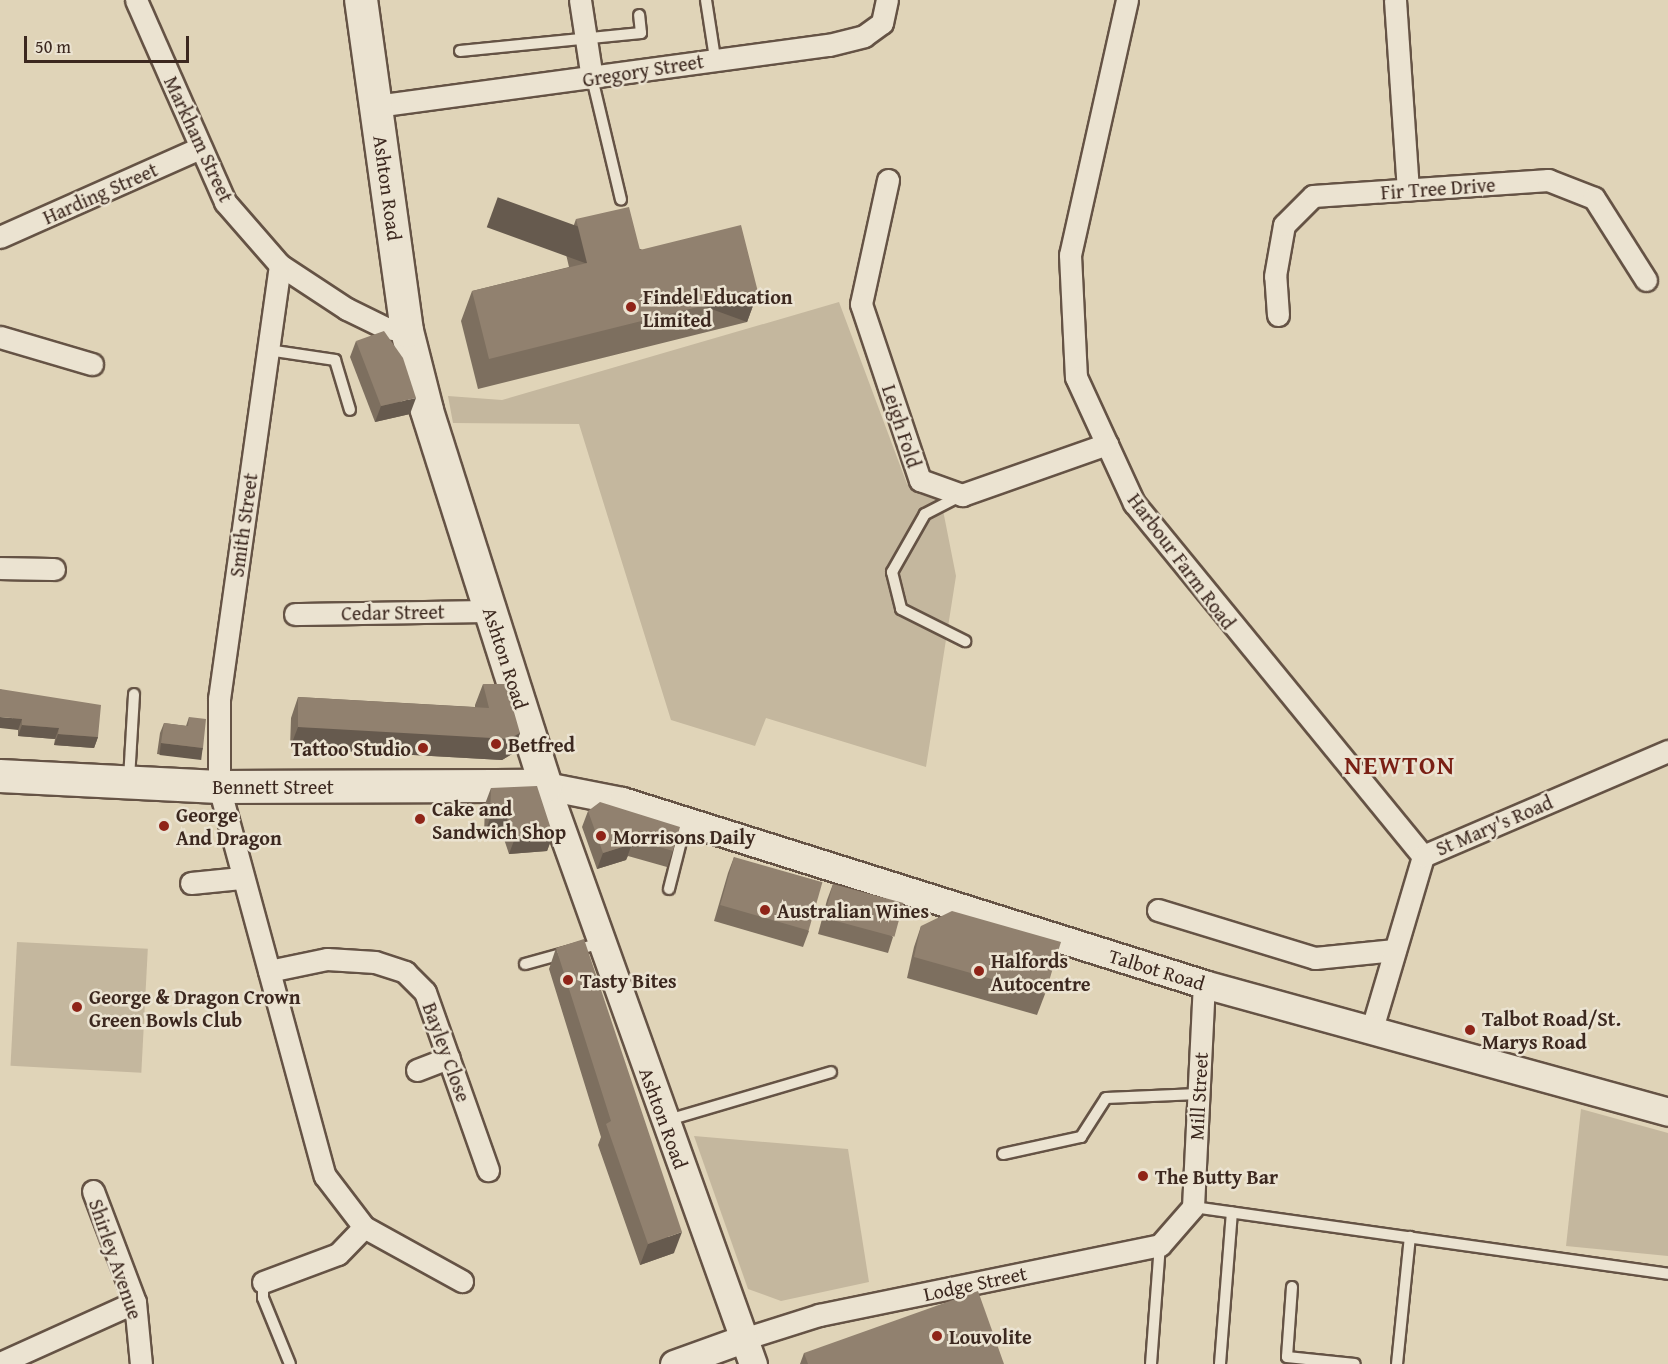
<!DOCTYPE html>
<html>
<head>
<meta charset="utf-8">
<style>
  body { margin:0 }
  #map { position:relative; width:1668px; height:1364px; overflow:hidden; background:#e0d4b8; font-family:"Gentium Book Plus",serif }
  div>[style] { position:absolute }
  .green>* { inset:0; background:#c4b79e; transform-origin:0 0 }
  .roads { filter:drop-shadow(2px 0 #655345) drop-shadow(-2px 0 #655345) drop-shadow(0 2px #655345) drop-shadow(0 -2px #655345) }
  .service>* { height:10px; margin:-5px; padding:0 5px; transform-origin:5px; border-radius:5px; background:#ebe3d1 }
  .minor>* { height:21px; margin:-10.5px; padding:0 10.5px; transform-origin:10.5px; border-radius:10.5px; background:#ebe3d1 }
  .tertiary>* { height:27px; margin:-13.5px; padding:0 13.5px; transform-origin:13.5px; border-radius:13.5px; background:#ebe3d1 }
  .secondary>* { height:32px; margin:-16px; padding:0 16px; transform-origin:16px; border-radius:16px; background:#ebe3d1 }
  .wall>* { inset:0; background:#7d6f5f }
  .shaded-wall>* { inset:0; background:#665a4e; transform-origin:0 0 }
  .building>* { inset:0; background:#91816f; transform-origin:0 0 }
  .dots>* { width:16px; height:16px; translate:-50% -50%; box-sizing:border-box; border:3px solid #ebe3d1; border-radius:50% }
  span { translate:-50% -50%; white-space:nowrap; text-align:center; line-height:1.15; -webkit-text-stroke:5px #ebe3d1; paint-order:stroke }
  .street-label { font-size:20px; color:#3c281f }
  .poi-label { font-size:20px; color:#3c281f; font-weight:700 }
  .left { translate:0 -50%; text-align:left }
  .right { translate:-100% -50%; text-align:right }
  .district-label { font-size:26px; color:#7a1f14; font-weight:700; letter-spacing:1.5px }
  .scale { position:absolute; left:24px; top:36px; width:165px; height:27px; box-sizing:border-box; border:3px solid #3c281f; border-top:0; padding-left:8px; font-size:18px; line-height:21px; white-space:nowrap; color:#3c281f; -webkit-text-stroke:4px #ebe3d1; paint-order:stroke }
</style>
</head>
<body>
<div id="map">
  <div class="green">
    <i style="clip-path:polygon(839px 302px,907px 484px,941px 500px,956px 576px,926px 767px,766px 718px,755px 746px,671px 720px,579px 424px,453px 423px,448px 396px,502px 400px)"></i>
    <i style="left:17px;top:942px;width:131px;height:124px;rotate:3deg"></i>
    <i style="clip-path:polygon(1581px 1109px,1668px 1133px,1668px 1256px,1566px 1246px)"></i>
    <i style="clip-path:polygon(694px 1136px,848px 1149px,869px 1282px,781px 1301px,748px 1289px)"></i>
  </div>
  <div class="roads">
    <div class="service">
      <i style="left:706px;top:0;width:59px;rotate:81.2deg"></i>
      <i style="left:460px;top:51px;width:182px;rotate:-5.7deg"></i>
      <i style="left:641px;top:33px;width:18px;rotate:-96deg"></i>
      <i style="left:592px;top:78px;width:125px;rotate:76.6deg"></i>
      <i style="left:268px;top:350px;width:68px;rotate:8.5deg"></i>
      <i style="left:335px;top:360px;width:52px;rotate:73.3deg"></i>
      <i style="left:962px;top:495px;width:42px;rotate:152.8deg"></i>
      <i style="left:925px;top:514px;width:67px;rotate:119.6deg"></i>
      <i style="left:892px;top:572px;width:38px;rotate:76deg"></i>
      <i style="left:901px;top:609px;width:72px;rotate:26.6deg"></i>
      <i style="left:129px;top:779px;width:85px;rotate:-86.6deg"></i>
      <i style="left:669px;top:889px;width:69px;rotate:-75.8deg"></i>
      <i style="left:525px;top:964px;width:79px;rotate:-15.4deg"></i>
      <i style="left:665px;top:1121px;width:173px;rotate:-16.4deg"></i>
      <i style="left:1003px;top:1154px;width:80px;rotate:-12.3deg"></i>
      <i style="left:1081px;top:1137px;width:46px;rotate:-57.3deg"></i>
      <i style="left:1106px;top:1098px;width:92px;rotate:-2.5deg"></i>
      <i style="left:1193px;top:1207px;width:480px;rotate:8deg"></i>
      <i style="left:263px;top:1282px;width:16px;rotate:90deg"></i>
      <i style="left:263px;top:1298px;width:71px;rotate:67.8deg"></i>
      <i style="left:1292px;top:1287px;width:70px;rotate:94.1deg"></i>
      <i style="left:1287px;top:1357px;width:68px;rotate:5.9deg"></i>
      <i style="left:1151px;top:1364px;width:119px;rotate:-85.7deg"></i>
      <i style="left:1220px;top:1364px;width:152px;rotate:-85.5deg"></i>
      <i style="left:1397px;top:1364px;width:128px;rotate:-84.2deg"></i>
    </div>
    <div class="minor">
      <i style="left:136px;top:0;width:221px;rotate:66.2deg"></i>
      <i style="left:225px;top:202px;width:84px;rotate:48.9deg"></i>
      <i style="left:280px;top:265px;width:80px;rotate:33.3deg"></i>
      <i style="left:347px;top:309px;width:43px;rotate:26deg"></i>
      <i style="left:386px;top:328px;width:21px;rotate:8deg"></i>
      <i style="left:580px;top:0;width:79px;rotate:81.3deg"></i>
      <i style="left:1127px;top:0;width:261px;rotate:102.6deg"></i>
      <i style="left:1070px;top:255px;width:122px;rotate:87.2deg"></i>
      <i style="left:1076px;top:377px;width:139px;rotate:65.3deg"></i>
      <i style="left:1134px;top:503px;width:456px;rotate:50.7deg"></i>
      <i style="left:1395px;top:0;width:190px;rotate:86.1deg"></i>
      <i style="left:376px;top:106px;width:457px;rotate:-7.7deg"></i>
      <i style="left:829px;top:45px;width:36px;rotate:-14deg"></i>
      <i style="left:864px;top:36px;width:22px;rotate:-36deg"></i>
      <i style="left:882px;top:23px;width:24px;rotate:-78deg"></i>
      <i style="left:888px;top:180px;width:127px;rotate:102.3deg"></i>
      <i style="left:861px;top:304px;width:186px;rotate:71.5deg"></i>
      <i style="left:920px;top:480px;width:45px;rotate:19.7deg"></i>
      <i style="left:962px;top:495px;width:154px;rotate:-19.4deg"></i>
      <i style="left:0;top:237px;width:219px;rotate:-24deg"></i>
      <i style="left:280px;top:265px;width:437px;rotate:98deg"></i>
      <i style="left:219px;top:698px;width:89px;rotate:90deg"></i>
      <i style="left:219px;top:787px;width:403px;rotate:74.8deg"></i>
      <i style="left:325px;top:1176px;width:64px;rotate:52.6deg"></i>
      <i style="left:364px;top:1227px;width:112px;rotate:28.9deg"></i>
      <i style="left:1278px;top:315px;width:39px;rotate:-94deg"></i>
      <i style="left:1275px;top:276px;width:52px;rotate:-80deg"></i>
      <i style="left:1284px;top:225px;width:41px;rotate:-45deg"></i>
      <i style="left:1313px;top:196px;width:236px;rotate:-3.9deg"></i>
      <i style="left:1548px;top:180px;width:49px;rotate:21.4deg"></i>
      <i style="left:1594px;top:198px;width:97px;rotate:57.6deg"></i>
      <i style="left:0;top:337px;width:96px;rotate:16.4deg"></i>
      <i style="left:0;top:568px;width:54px;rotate:1.1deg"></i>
      <i style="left:295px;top:614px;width:196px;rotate:-0.9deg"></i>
      <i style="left:191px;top:883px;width:50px;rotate:-5.7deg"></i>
      <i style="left:1158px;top:910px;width:164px;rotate:17deg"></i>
      <i style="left:1315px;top:958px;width:80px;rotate:-5.7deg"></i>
      <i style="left:269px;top:971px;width:59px;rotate:-11.7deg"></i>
      <i style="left:327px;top:959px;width:48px;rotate:3.6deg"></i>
      <i style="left:375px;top:962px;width:32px;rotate:18deg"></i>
      <i style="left:405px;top:972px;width:28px;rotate:45deg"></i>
      <i style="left:425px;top:992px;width:189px;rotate:70.5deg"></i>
      <i style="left:1371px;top:1032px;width:184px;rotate:-73.5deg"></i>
      <i style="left:1423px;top:856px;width:267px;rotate:-23.2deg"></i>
      <i style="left:417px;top:1070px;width:34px;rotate:-21deg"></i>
      <i style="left:93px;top:1191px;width:119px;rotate:69.3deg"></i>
      <i style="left:135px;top:1302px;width:62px;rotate:84.5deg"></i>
      <i style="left:263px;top:1282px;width:80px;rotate:-20.5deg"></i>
      <i style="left:338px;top:1254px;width:37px;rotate:-46deg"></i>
      <i style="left:743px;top:1339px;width:80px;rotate:-17.5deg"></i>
      <i style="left:819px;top:1315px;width:348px;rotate:-11.6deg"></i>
      <i style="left:1160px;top:1245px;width:50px;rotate:-49deg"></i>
      <i style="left:1193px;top:1207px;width:223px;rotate:-87.2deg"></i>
      <i style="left:0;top:1363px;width:148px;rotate:-24.3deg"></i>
    </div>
    <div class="tertiary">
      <i style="left:546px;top:786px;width:77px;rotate:11.2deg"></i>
      <i style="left:622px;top:801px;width:610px;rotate:17.45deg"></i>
      <i style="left:1204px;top:984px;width:481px;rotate:15.4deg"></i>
      <i style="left:546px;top:786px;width:614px;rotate:70.3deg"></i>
      <i style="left:674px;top:1364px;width:73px;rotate:-19.9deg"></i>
    </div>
    <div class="secondary">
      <i style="left:0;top:776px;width:219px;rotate:2.9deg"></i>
      <i style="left:219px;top:787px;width:327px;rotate:-0.2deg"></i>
      <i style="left:546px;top:786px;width:394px;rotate:-107.6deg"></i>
      <i style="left:427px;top:410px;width:81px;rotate:-104.2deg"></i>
      <i style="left:407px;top:331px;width:334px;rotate:-97.9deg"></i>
    </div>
  </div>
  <div class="wall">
    <i style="clip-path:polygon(576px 219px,640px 250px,758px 292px,747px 322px,478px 389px,461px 321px,472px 291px,569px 267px,565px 250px)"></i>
    <i style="clip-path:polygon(356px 341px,410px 414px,375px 422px,350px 357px)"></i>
    <i style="clip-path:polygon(483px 684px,520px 733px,512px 754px,502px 760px,290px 748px,291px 718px,298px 697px,475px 707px,475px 705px)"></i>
    <i style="clip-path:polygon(0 689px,98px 737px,94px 748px,54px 745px,55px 739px,18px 736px,18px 730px)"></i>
    <i style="clip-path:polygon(189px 717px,203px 748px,199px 759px,157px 754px,160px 733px,164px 723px,186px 726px)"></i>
    <i style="clip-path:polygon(491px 788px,553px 835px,547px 851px,509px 854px,502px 833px,484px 835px,485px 804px)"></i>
    <i style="clip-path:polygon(588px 811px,673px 851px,667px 867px,628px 856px,626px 860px,597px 869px,582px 827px)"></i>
    <i style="clip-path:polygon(734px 857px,809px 931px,803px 947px,714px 921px,728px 873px)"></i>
    <i style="clip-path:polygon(833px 884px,893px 937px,888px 953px,818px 934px,827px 900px)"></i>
    <i style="clip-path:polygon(921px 926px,1045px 994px,1037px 1015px,907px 978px,914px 947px)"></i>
    <i style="clip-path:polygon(556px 948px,674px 1253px,640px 1265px,598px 1145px,601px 1137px,549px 969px)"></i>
    <i style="clip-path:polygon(804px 1353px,1004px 1364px,800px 1364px)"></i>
  </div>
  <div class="shaded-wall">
    <i style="left:758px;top:292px;width:32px;height:277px;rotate:110deg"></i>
    <i style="clip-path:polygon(416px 398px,410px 414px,375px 422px,381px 406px)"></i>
    <i style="clip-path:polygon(0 717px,22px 719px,18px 730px,0 728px)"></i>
    <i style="clip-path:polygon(22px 725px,59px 728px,55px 739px,18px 736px)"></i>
    <i style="clip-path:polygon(298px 727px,520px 733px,512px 754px,502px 760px,290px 748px)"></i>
    <i style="clip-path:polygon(58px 734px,98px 737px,94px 748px,54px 745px)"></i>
    <i style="left:161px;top:743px;width:42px;height:12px;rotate:7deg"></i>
    <i style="clip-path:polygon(508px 817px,502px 833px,484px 835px,490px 819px)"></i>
    <i style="clip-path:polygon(553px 835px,547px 851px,509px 854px,515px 838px)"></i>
    <i style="clip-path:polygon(632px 844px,626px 860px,597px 869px,603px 853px)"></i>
    <i style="clip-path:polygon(682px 1232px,674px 1253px,640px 1265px,648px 1244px)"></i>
  </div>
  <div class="building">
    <i style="clip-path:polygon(629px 207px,640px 250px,741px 225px,758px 292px,489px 359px,472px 291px,587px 263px,576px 219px)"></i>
    <i style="clip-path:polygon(384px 331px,403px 358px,416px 398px,381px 406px,356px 341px)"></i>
    <i style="clip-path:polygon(483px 684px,506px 684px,520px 733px,509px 739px,298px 727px,298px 697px,489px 708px)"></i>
    <i style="clip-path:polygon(0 689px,101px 705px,98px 737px,58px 734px,59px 728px,22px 725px,22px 719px,0 717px)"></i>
    <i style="clip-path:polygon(189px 717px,206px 719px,203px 748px,161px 743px,164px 723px,188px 726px)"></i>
    <i style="clip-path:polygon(537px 786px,553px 835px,515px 838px,508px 817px,490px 819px,491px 788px)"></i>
    <i style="clip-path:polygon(600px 802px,680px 827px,673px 851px,629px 838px,632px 844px,603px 853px,588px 811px)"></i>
    <i style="left:734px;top:857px;width:92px;height:50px;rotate:16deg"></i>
    <i style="left:833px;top:884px;width:73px;height:35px;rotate:15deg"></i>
    <i style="clip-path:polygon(952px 911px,1061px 942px,1045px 994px,914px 957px,921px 926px)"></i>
    <i style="clip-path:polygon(584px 939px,682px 1232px,648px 1244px,606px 1124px,611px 1121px,556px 948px)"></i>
    <i style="clip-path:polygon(978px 1291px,1004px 1364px,808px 1364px,804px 1353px)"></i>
  </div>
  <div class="dots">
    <i style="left:631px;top:307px;background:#8f2418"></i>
    <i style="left:496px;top:744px;background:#8f2418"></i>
    <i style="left:423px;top:748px;background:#8f2418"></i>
    <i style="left:420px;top:819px;background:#8f2418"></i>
    <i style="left:164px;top:826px;background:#8f2418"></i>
    <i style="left:601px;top:836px;background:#8f2418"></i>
    <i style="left:765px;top:910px;background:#8f2418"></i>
    <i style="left:979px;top:971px;background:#8f2418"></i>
    <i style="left:568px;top:980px;background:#8f2418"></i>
    <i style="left:77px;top:1007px;background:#8f2418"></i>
    <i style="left:1470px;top:1030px;background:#8f2418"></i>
    <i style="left:1143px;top:1176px;background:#8f2418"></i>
    <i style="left:937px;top:1336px;background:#8f2418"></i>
  </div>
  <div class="street-label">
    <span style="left:643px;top:70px;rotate:-9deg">Gregory Street</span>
    <span style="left:199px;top:139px;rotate:65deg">Markham Street</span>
    <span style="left:388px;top:188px;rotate:82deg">Ashton Road</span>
    <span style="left:1438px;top:188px;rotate:-4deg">Fir Tree Drive</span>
    <span style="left:100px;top:193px;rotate:-24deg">Harding Street</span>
    <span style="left:902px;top:426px;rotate:72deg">Leigh Fold</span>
    <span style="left:243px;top:525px;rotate:-82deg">Smith Street</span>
    <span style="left:1182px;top:561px;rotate:53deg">Harbour Farm Road</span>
    <span style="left:393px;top:612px;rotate:-1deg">Cedar Street</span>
    <span style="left:506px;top:658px;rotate:72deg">Ashton Road</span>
    <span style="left:273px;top:786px">Bennett Street</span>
    <span style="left:1494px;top:825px;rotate:-23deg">St Mary's Road</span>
    <span style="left:1157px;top:969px;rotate:17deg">Talbot Road</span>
    <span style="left:447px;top:1052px;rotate:70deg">Bayley Close</span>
    <span style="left:1198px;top:1096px;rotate:-87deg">Mill Street</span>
    <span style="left:664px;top:1118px;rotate:70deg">Ashton Road</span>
    <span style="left:116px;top:1259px;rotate:71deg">Shirley Avenue</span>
    <span style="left:975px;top:1283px;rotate:-12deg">Lodge Street</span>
  </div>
  <div class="poi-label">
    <span class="left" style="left:643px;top:308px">Findel Education<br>Limited</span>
    <span class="left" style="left:508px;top:744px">Betfred</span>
    <span class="right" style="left:411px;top:748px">Tattoo Studio</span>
    <span class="left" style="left:432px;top:820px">Cake and<br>Sandwich Shop</span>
    <span class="left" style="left:176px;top:826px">George<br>And Dragon</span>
    <span class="left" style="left:613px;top:836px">Morrisons Daily</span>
    <span class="left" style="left:777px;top:910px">Australian Wines</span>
    <span class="left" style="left:991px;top:972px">Halfords<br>Autocentre</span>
    <span class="left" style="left:580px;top:980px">Tasty Bites</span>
    <span class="left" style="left:89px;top:1008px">George &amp; Dragon Crown<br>Green Bowls Club</span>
    <span class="left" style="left:1482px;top:1030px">Talbot Road/St.<br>Marys Road</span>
    <span class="left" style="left:1155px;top:1176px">The Butty Bar</span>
    <span class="left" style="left:949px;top:1336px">Louvolite</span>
  </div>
  <div class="district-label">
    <span style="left:1400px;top:765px">NEWTON</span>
  </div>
  <div class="scale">50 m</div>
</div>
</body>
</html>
